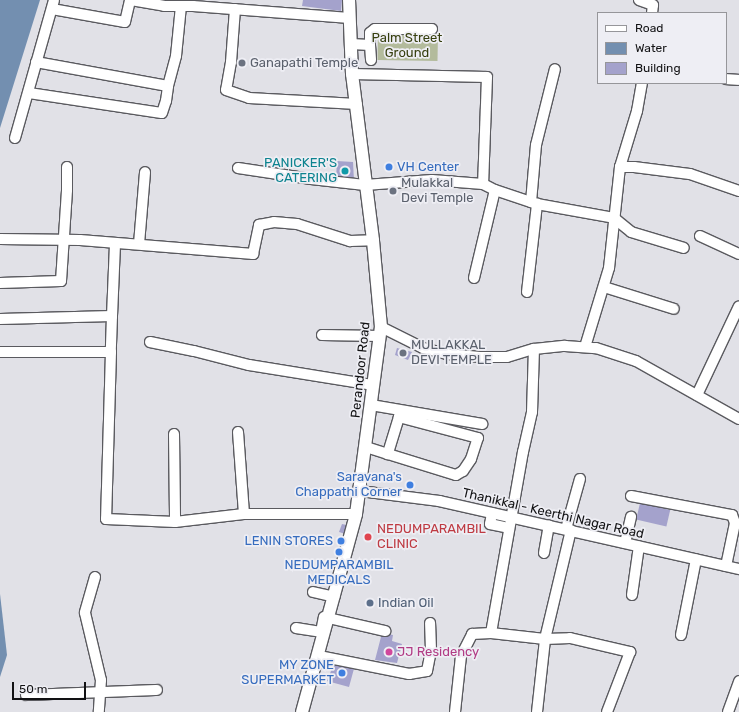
<!DOCTYPE html>
<html>
<head>
<meta charset="utf-8">
<style>
  body { margin:0 }
  #map { position:relative; width:739px; height:712px; overflow:hidden; background:#e1e1e7; font-family:Rubik,sans-serif }
  div>[style] { position:absolute }
  .green>* { inset:0; background:#b3bb9c; transform-origin:0 0 }
  .water>* { inset:0; background:#738fb0 }
  .building>* { inset:0; background:#a4a2cc; transform-origin:0 0 }
  .roads { filter:drop-shadow(1px 0 #5a5a5f) drop-shadow(-1px 0 #5a5a5f) drop-shadow(0 1px #5a5a5f) drop-shadow(0 -1px #5a5a5f) }
  .minor>* { height:10px; margin:-5px; padding:0 5px; transform-origin:5px; border-radius:5px; background:#fff }
  .major>* { height:12px; margin:-6px; padding:0 6px; transform-origin:6px; border-radius:6px; background:#fff }
  .dots>* { width:11px; height:11px; translate:-50% -50%; box-sizing:border-box; border:2px solid #eeeef4; border-radius:50% }
  span { translate:-50% -50%; white-space:nowrap; text-align:center; line-height:1.15; -webkit-text-stroke:3.5px #eeeef4; paint-order:stroke }
  .park-label { font-size:13px; color:#363f0e }
  .worship-label { font-size:13px; color:#5b616d }
  .left { translate:0 -50%; text-align:left }
  .culture-label { font-size:13px; color:#0d838f }
  .right { translate:-100% -50%; text-align:right }
  .shop-label { font-size:13px; color:#366cbe }
  .street-label { font-size:13px; color:#121214 }
  .health-label { font-size:13px; color:#be3a42 }
  .service-label { font-size:13px; color:#4e5e75 }
  .hotel-label { font-size:13px; color:#b23c85 }
  .legend { position:absolute; left:597px; top:12px; width:130px; height:72px; box-sizing:border-box; background:#eeeef4; border:1px solid #96969a; margin:0; padding:5px 7px; list-style:none; font-size:12px; color:#121214 }
  .legend li { display:flex; align-items:center; gap:8px; height:20px }
  .legend b { width:20px; border:1px solid #96969a }
  .scale { position:absolute; left:12px; top:682px; width:74px; height:18px; box-sizing:border-box; border:2px solid #121214; border-top:0; padding-left:5px; font-size:12px; line-height:14px; white-space:nowrap; color:#121214; -webkit-text-stroke:3px #eeeef4; paint-order:stroke }
</style>
</head>
<body>
<div id="map">
  <div class="green">
    <i style="left:378px;top:32px;width:60px;height:28px;rotate:1deg"></i>
  </div>
  <div class="water">
    <i style="clip-path:polygon(0 0,40px 0,0 128px)"></i>
    <i style="clip-path:polygon(0 594px,7px 655px,0 677px)"></i>
  </div>
  <div class="building">
    <i style="clip-path:polygon(303px 0,342px 0,341px 11px,302px 6px)"></i>
    <i style="clip-path:polygon(337px 161px,353px 162px,354px 181px,336px 179px)"></i>
    <i style="clip-path:polygon(397px 348px,412px 352px,408px 360px,395px 355px)"></i>
    <i style="left:640px;top:503px;width:31px;height:17px;rotate:13deg"></i>
    <i style="clip-path:polygon(342px 524px,351px 526px,349px 535px,339px 532px)"></i>
    <i style="clip-path:polygon(382px 633px,393px 635px,392px 641px,402px 644px,397px 663px,375px 660px)"></i>
    <i style="clip-path:polygon(335px 661px,355px 665px,349px 687px,327px 681px)"></i>
  </div>
  <div class="roads">
    <div class="minor">
      <i style="left:131px;top:0;width:34px;rotate:10deg"></i>
      <i style="left:164px;top:6px;width:29px"></i>
      <i style="left:193px;top:6px;width:157px;rotate:4.4deg"></i>
      <i style="left:639px;top:0;width:15px;rotate:20deg"></i>
      <i style="left:653px;top:5px;width:8px;rotate:97deg"></i>
      <i style="left:52px;top:9px;width:74px;rotate:10.1deg"></i>
      <i style="left:125px;top:22px;width:23px;rotate:-77deg"></i>
      <i style="left:235px;top:9px;width:53px;rotate:94.3deg"></i>
      <i style="left:231px;top:62px;width:28px;rotate:100deg"></i>
      <i style="left:226px;top:90px;width:24px;rotate:19deg"></i>
      <i style="left:249px;top:98px;width:108px;rotate:3.2deg"></i>
      <i style="left:351px;top:44px;width:19px;rotate:3deg"></i>
      <i style="left:370px;top:45px;width:12px;rotate:-90deg"></i>
      <i style="left:370px;top:33px;width:6px;rotate:-39deg"></i>
      <i style="left:375px;top:29px;width:57px"></i>
      <i style="left:370px;top:45px;width:15px;rotate:86deg"></i>
      <i style="left:36px;top:62px;width:134px;rotate:10.3deg"></i>
      <i style="left:168px;top:86px;width:31px;rotate:-75deg"></i>
      <i style="left:176px;top:56px;width:50px;rotate:-84.3deg"></i>
      <i style="left:352px;top:74px;width:135px;rotate:1.3deg"></i>
      <i style="left:487px;top:77px;width:107px;rotate:92.1deg"></i>
      <i style="left:726px;top:79px;width:13px;rotate:4deg"></i>
      <i style="left:29px;top:93px;width:134px;rotate:8.6deg"></i>
      <i style="left:162px;top:113px;width:13px;rotate:-72deg"></i>
      <i style="left:166px;top:101px;width:15px;rotate:-82deg"></i>
      <i style="left:15px;top:138px;width:143px;rotate:-74.2deg"></i>
      <i style="left:620px;top:167px;width:14px"></i>
      <i style="left:634px;top:167px;width:56px;rotate:7.1deg"></i>
      <i style="left:690px;top:174px;width:52px;rotate:19.1deg"></i>
      <i style="left:238px;top:168px;width:74px;rotate:8.6deg"></i>
      <i style="left:311px;top:179px;width:54px;rotate:6.3deg"></i>
      <i style="left:365px;top:185px;width:67px;rotate:-4.3deg"></i>
      <i style="left:432px;top:180px;width:51px;rotate:4.5deg"></i>
      <i style="left:483px;top:184px;width:13px;rotate:27deg"></i>
      <i style="left:495px;top:190px;width:44px;rotate:18.4deg"></i>
      <i style="left:537px;top:204px;width:78px;rotate:10.3deg"></i>
      <i style="left:614px;top:218px;width:22px;rotate:39deg"></i>
      <i style="left:631px;top:232px;width:55px;rotate:16.8deg"></i>
      <i style="left:531px;top:202px;width:57px;rotate:-85deg"></i>
      <i style="left:536px;top:145px;width:78px;rotate:-76deg"></i>
      <i style="left:700px;top:236px;width:43px;rotate:24.8deg"></i>
      <i style="left:0;top:239px;width:80px;rotate:0.7deg"></i>
      <i style="left:80px;top:240px;width:174px;rotate:4.6deg"></i>
      <i style="left:253px;top:254px;width:30px;rotate:-78deg"></i>
      <i style="left:259px;top:225px;width:15px;rotate:-11deg"></i>
      <i style="left:274px;top:222px;width:23px;rotate:5deg"></i>
      <i style="left:297px;top:224px;width:56px;rotate:17.8deg"></i>
      <i style="left:350px;top:241px;width:23px;rotate:-2deg"></i>
      <i style="left:139px;top:244px;width:72px;rotate:-85.2deg"></i>
      <i style="left:474px;top:278px;width:90px;rotate:-76.6deg"></i>
      <i style="left:0;top:283px;width:61px;rotate:-1.9deg"></i>
      <i style="left:61px;top:281px;width:91px;rotate:-86.2deg"></i>
      <i style="left:67px;top:190px;width:23px;rotate:-90deg"></i>
      <i style="left:604px;top:287px;width:73px;rotate:17.4deg"></i>
      <i style="left:527px;top:292px;width:89px;rotate:-83.5deg"></i>
      <i style="left:112px;top:316px;width:73px;rotate:-87.6deg"></i>
      <i style="left:0;top:319px;width:112px;rotate:-1.5deg"></i>
      <i style="left:112px;top:316px;width:36px;rotate:92deg"></i>
      <i style="left:381px;top:327px;width:47px;rotate:26.6deg"></i>
      <i style="left:423px;top:348px;width:25px;rotate:14deg"></i>
      <i style="left:447px;top:354px;width:33px;rotate:5deg"></i>
      <i style="left:480px;top:357px;width:27px"></i>
      <i style="left:507px;top:357px;width:28px;rotate:-17deg"></i>
      <i style="left:534px;top:349px;width:31px;rotate:-6deg"></i>
      <i style="left:565px;top:346px;width:31px;rotate:4deg"></i>
      <i style="left:596px;top:348px;width:42px;rotate:18deg"></i>
      <i style="left:636px;top:361px;width:118px;rotate:29.4deg"></i>
      <i style="left:322px;top:335px;width:58px;rotate:1deg"></i>
      <i style="left:150px;top:342px;width:45px;rotate:11.6deg"></i>
      <i style="left:194px;top:351px;width:57px;rotate:14.3deg"></i>
      <i style="left:249px;top:365px;width:126px;rotate:9.2deg"></i>
      <i style="left:585px;top:347px;width:83px;rotate:-73.1deg"></i>
      <i style="left:609px;top:268px;width:102px;rotate:-83.8deg"></i>
      <i style="left:620px;top:167px;width:59px;rotate:-73.1deg"></i>
      <i style="left:637px;top:111px;width:28px;rotate:-80deg"></i>
      <i style="left:0;top:352px;width:111px"></i>
      <i style="left:111px;top:352px;width:167px;rotate:91.7deg"></i>
      <i style="left:106px;top:519px;width:69px;rotate:2.5deg"></i>
      <i style="left:175px;top:522px;width:69px;rotate:-6.6deg"></i>
      <i style="left:244px;top:514px;width:112px"></i>
      <i style="left:697px;top:395px;width:98px;rotate:-64.7deg"></i>
      <i style="left:371px;top:405px;width:113px;rotate:9.7deg"></i>
      <i style="left:238px;top:432px;width:82px;rotate:85.8deg"></i>
      <i style="left:174px;top:434px;width:88px;rotate:89.3deg"></i>
      <i style="left:366px;top:447px;width:23px;rotate:18deg"></i>
      <i style="left:388px;top:454px;width:71px;rotate:17.2deg"></i>
      <i style="left:456px;top:475px;width:8px;rotate:-30deg"></i>
      <i style="left:463px;top:471px;width:14px;rotate:-56deg"></i>
      <i style="left:471px;top:459px;width:22px;rotate:-72deg"></i>
      <i style="left:478px;top:438px;width:82px;rotate:-165.1deg"></i>
      <i style="left:399px;top:417px;width:39px;rotate:107deg"></i>
      <i style="left:360px;top:491px;width:80px;rotate:7.2deg"></i>
      <i style="left:439px;top:501px;width:308px;rotate:12.8deg"></i>
      <i style="left:631px;top:496px;width:103px;rotate:10.7deg"></i>
      <i style="left:732px;top:515px;width:9px;rotate:69deg"></i>
      <i style="left:735px;top:523px;width:44px;rotate:101.8deg"></i>
      <i style="left:492px;top:513px;width:11px;rotate:100deg"></i>
      <i style="left:490px;top:524px;width:14px;rotate:12deg"></i>
      <i style="left:566px;top:529px;width:52px;rotate:-74.4deg"></i>
      <i style="left:625px;top:543px;width:27px;rotate:-77deg"></i>
      <i style="left:544px;top:553px;width:28px;rotate:-80deg"></i>
      <i style="left:95px;top:577px;width:37px;rotate:106deg"></i>
      <i style="left:85px;top:613px;width:69px;rotate:76.6deg"></i>
      <i style="left:101px;top:680px;width:32px;rotate:94deg"></i>
      <i style="left:313px;top:592px;width:22px;rotate:13deg"></i>
      <i style="left:632px;top:595px;width:49px;rotate:-81.9deg"></i>
      <i style="left:296px;top:628px;width:25px;rotate:9deg"></i>
      <i style="left:321px;top:632px;width:15px;rotate:-79deg"></i>
      <i style="left:324px;top:617px;width:63px;rotate:12.9deg"></i>
      <i style="left:491px;top:633px;width:184px;rotate:-80deg"></i>
      <i style="left:523px;top:452px;width:41px;rotate:-77.3deg"></i>
      <i style="left:532px;top:412px;width:63px;rotate:-88.2deg"></i>
      <i style="left:681px;top:635px;width:77px;rotate:-78.8deg"></i>
      <i style="left:319px;top:656px;width:92px;rotate:11.3deg"></i>
      <i style="left:409px;top:674px;width:18px;rotate:-9deg"></i>
      <i style="left:427px;top:671px;width:21px;rotate:-79deg"></i>
      <i style="left:431px;top:650px;width:27px;rotate:-92deg"></i>
      <i style="left:26px;top:695px;width:131px;rotate:-2.2deg"></i>
      <i style="left:455px;top:712px;width:56px;rotate:-83.9deg"></i>
      <i style="left:461px;top:656px;width:25px;rotate:-63deg"></i>
      <i style="left:472px;top:634px;width:19px;rotate:-3deg"></i>
      <i style="left:491px;top:633px;width:54px;rotate:6.3deg"></i>
      <i style="left:545px;top:639px;width:25px;rotate:-2deg"></i>
      <i style="left:570px;top:638px;width:62px;rotate:13.1deg"></i>
      <i style="left:630px;top:652px;width:64px;rotate:111deg"></i>
      <i style="left:537px;top:712px;width:73px;rotate:-83.7deg"></i>
      <i style="left:545px;top:639px;width:112px;rotate:-76.6deg"></i>
      <i style="left:728px;top:712px;width:33px;rotate:-70deg"></i>
    </div>
    <div class="major">
      <i style="left:302px;top:712px;width:205px;rotate:-74.7deg"></i>
      <i style="left:356px;top:514px;width:189px;rotate:-82.4deg"></i>
      <i style="left:381px;top:327px;width:87px;rotate:-95.3deg"></i>
      <i style="left:373px;top:240px;width:167px;rotate:-97.2deg"></i>
      <i style="left:352px;top:74px;width:74px;rotate:-92.3deg"></i>
    </div>
  </div>
  <div class="dots">
    <i style="left:242px;top:63px;background:#6b7280"></i>
    <i style="left:389px;top:167px;background:#3f7fe0"></i>
    <i style="left:345px;top:171px;background:#0f9aa8"></i>
    <i style="left:393px;top:191px;background:#6b7280"></i>
    <i style="left:403px;top:353px;background:#6b7280"></i>
    <i style="left:410px;top:485px;background:#3f7fe0"></i>
    <i style="left:368px;top:537px;background:#e0444e"></i>
    <i style="left:341px;top:541px;background:#3f7fe0"></i>
    <i style="left:339px;top:552px;background:#3f7fe0"></i>
    <i style="left:370px;top:603px;background:#5c6f8a"></i>
    <i style="left:389px;top:652px;background:#d1479c"></i>
    <i style="left:342px;top:673px;background:#3f7fe0"></i>
  </div>
  <div class="park-label">
    <span style="left:407px;top:46px">Palm Street<br>Ground</span>
  </div>
  <div class="worship-label">
    <span class="left" style="left:250px;top:63px">Ganapathi Temple</span>
    <span class="left" style="left:401px;top:191px">Mulakkal<br>Devi Temple</span>
    <span class="left" style="left:411px;top:353px">MULLAKKAL<br>DEVI TEMPLE</span>
  </div>
  <div class="culture-label">
    <span class="right" style="left:337px;top:171px">PANICKER'S<br>CATERING</span>
  </div>
  <div class="shop-label">
    <span class="left" style="left:397px;top:167px">VH Center</span>
    <span class="right" style="left:402px;top:485px">Saravana's<br>Chappathi Corner</span>
    <span class="right" style="left:333px;top:541px">LENIN STORES</span>
    <span style="left:339px;top:573px">NEDUMPARAMBIL<br>MEDICALS</span>
    <span class="right" style="left:334px;top:673px">MY ZONE<br>SUPERMARKET</span>
  </div>
  <div class="street-label">
    <span style="left:361px;top:370px;rotate:-84deg">Perandoor Road</span>
    <span style="left:553px;top:514px;rotate:13deg">Thanikkal - Keerthi Nagar Road</span>
  </div>
  <div class="health-label">
    <span class="left" style="left:377px;top:537px">NEDUMPARAMBIL<br>CLINIC</span>
  </div>
  <div class="service-label">
    <span class="left" style="left:378px;top:603px">Indian Oil</span>
  </div>
  <div class="hotel-label">
    <span class="left" style="left:397px;top:652px">JJ Residency</span>
  </div>
  <ul class="legend">
  <li><b style="height:5px;background:#fff"></b>Road</li>
  <li><b style="height:11px;background:#738fb0"></b>Water</li>
  <li><b style="height:11px;background:#a4a2cc"></b>Building</li>
  </ul>
  <div class="scale">50 m</div>
</div>
</body>
</html>
